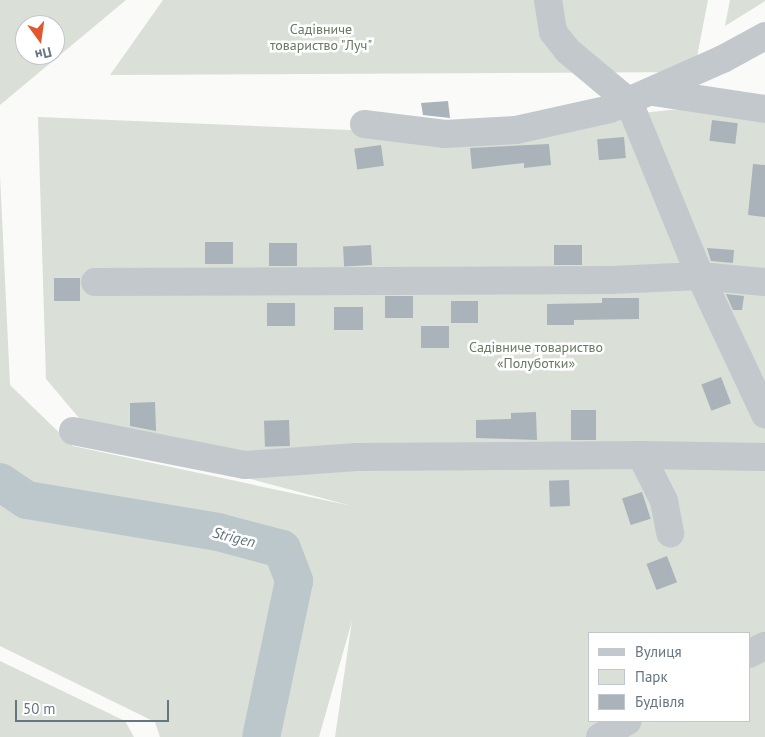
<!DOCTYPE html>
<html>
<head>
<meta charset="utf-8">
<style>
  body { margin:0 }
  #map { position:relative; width:765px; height:737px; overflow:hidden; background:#fafaf8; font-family:"PT Sans",sans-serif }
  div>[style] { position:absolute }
  .green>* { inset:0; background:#dadfd7 }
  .river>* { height:38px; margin:-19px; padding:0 19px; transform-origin:19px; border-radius:19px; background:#bbc7cb }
  .building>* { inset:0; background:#aab3b9; transform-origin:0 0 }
  .minor>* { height:28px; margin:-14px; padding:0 14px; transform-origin:14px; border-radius:14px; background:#c3c8cc }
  span { translate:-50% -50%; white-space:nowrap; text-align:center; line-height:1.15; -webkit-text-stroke:5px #fff; paint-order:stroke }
  .park-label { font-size:14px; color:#687a64 }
  .water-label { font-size:15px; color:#60757c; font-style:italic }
  .legend { position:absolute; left:588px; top:632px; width:162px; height:90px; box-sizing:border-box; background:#fff; border:1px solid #c1c8cd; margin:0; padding:6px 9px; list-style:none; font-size:15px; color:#657683 }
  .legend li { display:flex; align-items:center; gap:10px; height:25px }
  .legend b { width:25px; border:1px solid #c1c8cd }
  .north { position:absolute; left:15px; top:15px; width:50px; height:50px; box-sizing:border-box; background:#fff; border:1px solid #c1c8cd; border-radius:50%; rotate:166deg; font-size:14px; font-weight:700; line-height:20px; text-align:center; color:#657683 }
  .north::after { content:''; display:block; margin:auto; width:18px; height:22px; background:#e4572e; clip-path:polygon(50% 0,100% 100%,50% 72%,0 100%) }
  .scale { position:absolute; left:15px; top:700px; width:154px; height:22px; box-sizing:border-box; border:2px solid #657683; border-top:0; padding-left:6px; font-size:15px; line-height:18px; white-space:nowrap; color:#657683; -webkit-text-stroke:4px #fff; paint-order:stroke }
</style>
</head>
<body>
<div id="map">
  <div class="green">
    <i style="clip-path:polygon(evenodd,0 0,126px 0,0 105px,0 0,25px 25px,55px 25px,55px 55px,25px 55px,25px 25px)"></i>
    <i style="clip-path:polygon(163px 0,708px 0,694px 72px,110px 75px)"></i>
    <i style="clip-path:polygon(730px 0,765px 0,765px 1px,725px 26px)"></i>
    <i style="clip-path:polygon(evenodd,765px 100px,765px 737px,335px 737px,352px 621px,319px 737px,160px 737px,155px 722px,0 646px,0 175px,10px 385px,73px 446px,352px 506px,96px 438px,46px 379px,38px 117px,445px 134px,765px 100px,589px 633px,749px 633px,749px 721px,589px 721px,589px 633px)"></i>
    <i style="clip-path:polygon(0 661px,125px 721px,134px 737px,0 737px)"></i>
  </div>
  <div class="river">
    <i style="left:0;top:482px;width:32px;rotate:34deg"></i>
    <i style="left:27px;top:500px;width:194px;rotate:9.5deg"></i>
    <i style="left:218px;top:532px;width:66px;rotate:14.9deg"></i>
    <i style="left:282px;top:549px;width:34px;rotate:69deg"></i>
    <i style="left:294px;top:581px;width:159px;rotate:101.9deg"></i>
  </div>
  <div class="building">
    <i style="clip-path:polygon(448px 101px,450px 118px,423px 115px,421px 103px)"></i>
    <i style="left:712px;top:120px;width:26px;height:21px;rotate:7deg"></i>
    <i style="left:624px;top:137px;width:21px;height:27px;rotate:85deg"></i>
    <i style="clip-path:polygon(549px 144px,551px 165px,524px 168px,524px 163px,472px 169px,470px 148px)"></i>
    <i style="left:381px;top:145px;width:21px;height:27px;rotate:82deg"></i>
    <i style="clip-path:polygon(753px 164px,765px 165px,765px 217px,748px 215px)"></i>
    <i style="left:205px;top:242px;width:28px;height:22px"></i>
    <i style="left:297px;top:243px;width:23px;height:28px;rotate:90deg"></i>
    <i style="left:371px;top:245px;width:20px;height:28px;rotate:87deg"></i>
    <i style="left:554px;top:245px;width:28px;height:20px"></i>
    <i style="clip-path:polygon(707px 248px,734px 250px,733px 263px,711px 261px)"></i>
    <i style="left:54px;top:278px;width:26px;height:23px"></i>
    <i style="clip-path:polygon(726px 294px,744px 296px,742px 310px,733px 310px)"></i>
    <i style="left:385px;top:296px;width:28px;height:22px"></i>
    <i style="clip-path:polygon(602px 298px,639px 298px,639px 319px,574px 320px,574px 325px,547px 325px,547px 304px,602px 303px)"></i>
    <i style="left:451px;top:301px;width:27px;height:22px"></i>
    <i style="left:267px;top:303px;width:28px;height:23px"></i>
    <i style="left:334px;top:307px;width:29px;height:23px"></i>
    <i style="left:421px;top:326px;width:28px;height:22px"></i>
    <i style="left:721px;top:377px;width:28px;height:21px;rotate:69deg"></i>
    <i style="clip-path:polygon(155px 402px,156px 431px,130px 426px,130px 403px)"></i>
    <i style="left:571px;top:410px;width:25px;height:30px"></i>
    <i style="clip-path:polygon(536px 412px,537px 440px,476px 438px,476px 420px,511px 419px,511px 413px)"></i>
    <i style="left:289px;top:420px;width:26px;height:25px;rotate:88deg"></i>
    <i style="left:569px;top:480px;width:26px;height:20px;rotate:88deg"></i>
    <i style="left:642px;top:492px;width:28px;height:21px;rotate:72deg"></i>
    <i style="left:667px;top:556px;width:28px;height:22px;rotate:69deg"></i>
  </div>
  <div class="minor">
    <i style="left:548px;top:0;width:32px;rotate:81deg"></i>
    <i style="left:553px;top:32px;width:24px;rotate:52deg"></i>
    <i style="left:568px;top:51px;width:80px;rotate:39.9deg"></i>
    <i style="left:629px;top:102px;width:188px;rotate:67.8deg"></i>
    <i style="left:700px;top:276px;width:153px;rotate:64.8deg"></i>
    <i style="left:653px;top:92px;width:113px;rotate:8.6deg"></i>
    <i style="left:364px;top:124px;width:82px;rotate:7deg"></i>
    <i style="left:445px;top:134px;width:71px;rotate:-3.2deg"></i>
    <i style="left:516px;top:130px;width:96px;rotate:-12.6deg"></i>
    <i style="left:610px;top:109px;width:124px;rotate:-23.9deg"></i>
    <i style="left:723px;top:59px;width:48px;rotate:-28.7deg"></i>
    <i style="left:95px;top:282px;width:516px;rotate:-0.22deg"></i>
    <i style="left:611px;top:280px;width:89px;rotate:-2.6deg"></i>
    <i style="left:700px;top:276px;width:65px;rotate:5.3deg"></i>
    <i style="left:73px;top:431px;width:175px;rotate:11.2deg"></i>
    <i style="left:245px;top:465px;width:112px;rotate:-4.1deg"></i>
    <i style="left:357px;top:457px;width:284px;rotate:-0.4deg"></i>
    <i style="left:641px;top:455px;width:124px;rotate:0.9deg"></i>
    <i style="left:641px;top:455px;width:51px;rotate:63.4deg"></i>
    <i style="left:664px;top:501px;width:33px;rotate:79deg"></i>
    <i style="left:749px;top:654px;width:18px;rotate:-27deg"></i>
    <i style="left:600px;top:737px;width:32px;rotate:-30deg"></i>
  </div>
  <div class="park-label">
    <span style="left:321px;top:37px">Садівниче<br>товариство "Луч"</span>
    <span style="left:536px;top:355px">Садівниче товариство<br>«Полуботки»</span>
  </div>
  <div class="water-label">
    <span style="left:234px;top:537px;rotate:14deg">Strigen</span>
  </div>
  <ul class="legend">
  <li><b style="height:6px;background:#c3c8cc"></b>Вулиця</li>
  <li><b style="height:14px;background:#dadfd7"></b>Парк</li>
  <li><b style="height:14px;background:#aab3b9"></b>Будівля</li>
  </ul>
  <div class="north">Пн</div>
  <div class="scale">50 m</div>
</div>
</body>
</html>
